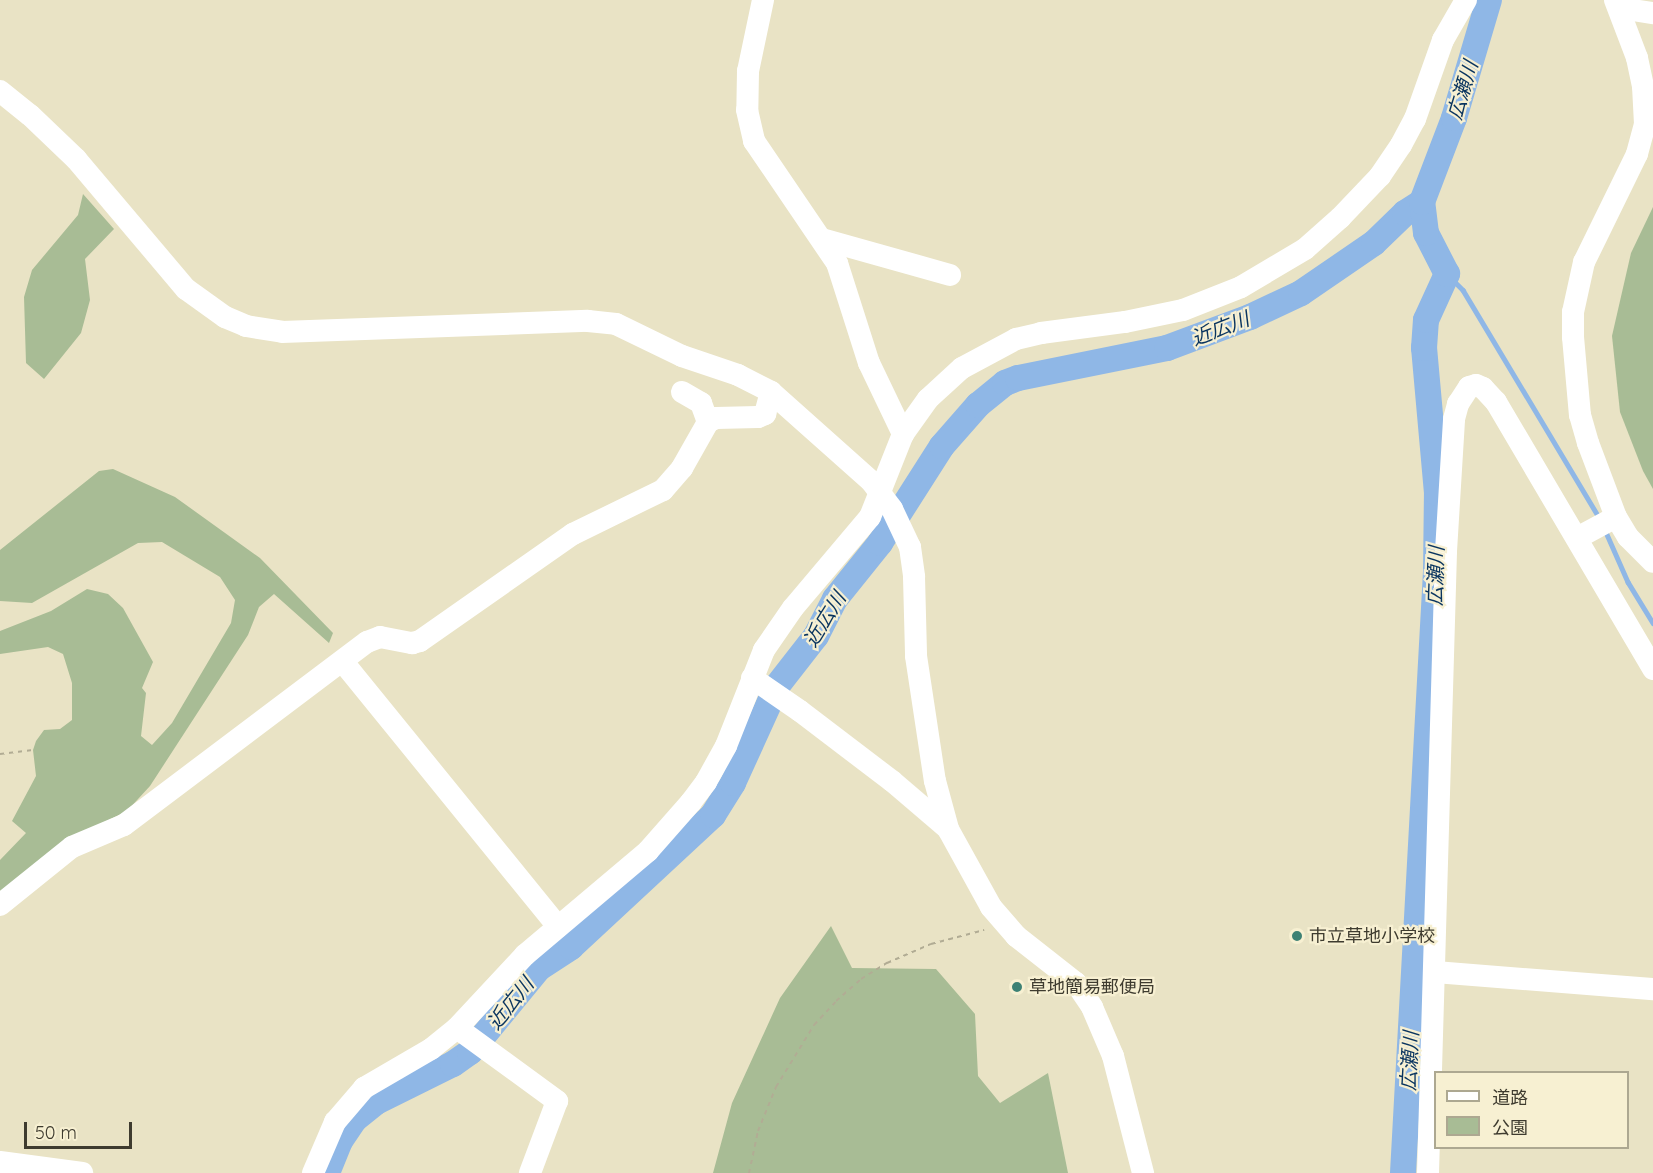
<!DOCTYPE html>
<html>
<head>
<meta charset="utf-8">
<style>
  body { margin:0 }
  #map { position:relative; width:1653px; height:1173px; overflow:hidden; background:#e9e3c5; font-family:Quicksand,"Noto Sans JP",sans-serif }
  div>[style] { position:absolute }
  .green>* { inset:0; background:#a8bc95 }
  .stream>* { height:4.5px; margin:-2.25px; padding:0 2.25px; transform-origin:2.25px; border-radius:2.25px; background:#8fb7e6 }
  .river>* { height:26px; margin:-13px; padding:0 13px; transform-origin:13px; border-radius:13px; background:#8fb7e6 }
  .path>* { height:2px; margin-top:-1px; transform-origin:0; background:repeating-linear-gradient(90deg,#b1ac94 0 4.5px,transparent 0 9px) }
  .minor>* { height:22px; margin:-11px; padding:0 11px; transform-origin:11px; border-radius:11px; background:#fff }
  .dots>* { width:16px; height:16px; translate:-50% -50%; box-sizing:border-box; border:3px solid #f7f0d2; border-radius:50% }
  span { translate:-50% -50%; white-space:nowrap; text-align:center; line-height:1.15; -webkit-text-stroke:4.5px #f7f0d2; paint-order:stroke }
  .poi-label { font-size:18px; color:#3e3b2f }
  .left { translate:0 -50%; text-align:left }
  .water-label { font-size:20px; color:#09345f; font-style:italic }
  .legend { position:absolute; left:1434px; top:1071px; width:195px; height:78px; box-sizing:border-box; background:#f7f0d2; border:2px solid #ada891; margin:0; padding:8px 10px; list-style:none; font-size:18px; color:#3e3b2f }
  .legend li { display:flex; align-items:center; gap:12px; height:30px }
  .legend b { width:30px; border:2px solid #ada891 }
  .scale { position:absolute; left:24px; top:1122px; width:108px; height:27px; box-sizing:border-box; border:3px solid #3e3b2f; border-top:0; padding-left:8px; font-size:18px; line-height:21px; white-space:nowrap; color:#3e3b2f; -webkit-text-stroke:4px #f7f0d2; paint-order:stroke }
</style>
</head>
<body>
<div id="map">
  <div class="green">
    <i style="clip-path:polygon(83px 194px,114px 229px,85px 259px,90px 300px,81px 333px,44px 379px,26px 363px,24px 297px,32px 270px,78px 215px)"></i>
    <i style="clip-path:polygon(1653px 207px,1653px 489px,1643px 471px,1620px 412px,1612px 336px,1631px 253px)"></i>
    <i style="clip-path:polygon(113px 469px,175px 497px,260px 558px,333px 633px,329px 643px,274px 594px,259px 607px,248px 635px,150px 786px,127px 811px,84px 832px,0 899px,0 860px,26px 833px,12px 821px,36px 776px,33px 750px,36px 741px,44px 730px,60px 729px,72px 720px,72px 683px,63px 654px,48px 647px,0 654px,0 631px,51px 611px,87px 589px,108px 594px,123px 608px,153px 662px,142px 688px,146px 693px,141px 736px,152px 745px,172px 723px,231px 623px,235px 600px,220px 577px,162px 542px,138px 543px,32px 603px,0 601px,0 550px,99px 471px)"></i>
    <i style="clip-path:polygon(831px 926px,852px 968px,936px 969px,975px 1014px,978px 1076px,1000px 1103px,1048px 1073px,1068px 1173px,713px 1173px,732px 1103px,780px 998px)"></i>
  </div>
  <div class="stream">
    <i style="left:1447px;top:274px;width:23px;rotate:45deg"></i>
    <i style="left:1463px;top:290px;width:267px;rotate:59.1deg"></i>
    <i style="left:1605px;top:530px;width:57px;rotate:66.1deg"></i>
    <i style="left:1628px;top:582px;width:48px;rotate:58.6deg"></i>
  </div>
  <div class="river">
    <i style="left:327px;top:1173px;width:35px;rotate:-68deg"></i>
    <i style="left:340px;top:1141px;width:25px;rotate:-56deg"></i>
    <i style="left:354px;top:1120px;width:28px;rotate:-39deg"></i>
    <i style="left:376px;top:1102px;width:86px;rotate:-26.3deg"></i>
    <i style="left:453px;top:1064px;width:21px;rotate:-35deg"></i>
    <i style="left:470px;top:1052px;width:109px;rotate:-50.6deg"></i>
    <i style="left:539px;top:968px;width:38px;rotate:-33deg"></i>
    <i style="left:571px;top:947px;width:194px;rotate:-42.9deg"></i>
    <i style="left:713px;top:815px;width:38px;rotate:-58deg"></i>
    <i style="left:733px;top:783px;width:107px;rotate:-65.6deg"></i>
    <i style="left:777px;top:686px;width:63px;rotate:-52deg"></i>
    <i style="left:816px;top:636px;width:42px;rotate:-62.8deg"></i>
    <i style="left:835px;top:599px;width:72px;rotate:-51.2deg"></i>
    <i style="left:880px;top:543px;width:115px;rotate:-57.4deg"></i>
    <i style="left:942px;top:446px;width:55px;rotate:-48.7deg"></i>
    <i style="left:978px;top:405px;width:35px;rotate:-39deg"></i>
    <i style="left:1005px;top:383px;width:14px;rotate:-21deg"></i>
    <i style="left:1018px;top:378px;width:152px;rotate:-11.4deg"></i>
    <i style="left:1167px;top:348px;width:89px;rotate:-20.5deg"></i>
    <i style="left:1250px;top:317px;width:56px;rotate:-25.2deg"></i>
    <i style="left:1301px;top:293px;width:88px;rotate:-34.4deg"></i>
    <i style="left:1374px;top:243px;width:43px;rotate:-44.1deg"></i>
    <i style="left:1405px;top:213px;width:20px;rotate:-33deg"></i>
    <i style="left:1403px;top:1173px;width:603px;rotate:-86.86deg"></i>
    <i style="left:1436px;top:571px;width:78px;rotate:-89.3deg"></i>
    <i style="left:1437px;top:493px;width:146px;rotate:-95.1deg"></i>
    <i style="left:1424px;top:348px;width:28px;rotate:-86deg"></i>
    <i style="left:1426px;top:320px;width:51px;rotate:-65.5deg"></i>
    <i style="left:1447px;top:274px;width:46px;rotate:-117.1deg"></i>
    <i style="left:1426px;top:233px;width:31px;rotate:-97deg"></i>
    <i style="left:1422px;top:202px;width:90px;rotate:-69.1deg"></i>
    <i style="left:1454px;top:118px;width:123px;rotate:-73.5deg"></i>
  </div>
  <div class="path">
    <i style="left:0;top:754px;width:33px;rotate:-7deg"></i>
    <i style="left:749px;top:1173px;width:43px;rotate:-77.9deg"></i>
    <i style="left:758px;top:1131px;width:48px;rotate:-67.8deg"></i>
    <i style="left:776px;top:1087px;width:73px;rotate:-58.5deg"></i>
    <i style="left:814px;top:1025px;width:33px;rotate:-47deg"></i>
    <i style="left:836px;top:1001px;width:33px;rotate:-41deg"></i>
    <i style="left:861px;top:979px;width:31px;rotate:-32deg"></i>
    <i style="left:887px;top:963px;width:48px;rotate:-23.4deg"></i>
    <i style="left:931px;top:944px;width:55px;rotate:-14.8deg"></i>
  </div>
  <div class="minor">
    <i style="left:763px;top:0;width:73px;rotate:101.9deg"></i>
    <i style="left:748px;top:71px;width:39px;rotate:91deg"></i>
    <i style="left:747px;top:110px;width:32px;rotate:77deg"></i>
    <i style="left:754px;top:141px;width:148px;rotate:55.8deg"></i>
    <i style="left:837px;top:263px;width:105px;rotate:72.3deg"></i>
    <i style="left:869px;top:363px;width:79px;rotate:64.4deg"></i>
    <i style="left:1615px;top:0;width:62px;rotate:69.2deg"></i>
    <i style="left:1637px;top:58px;width:29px;rotate:78deg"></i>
    <i style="left:1643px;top:86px;width:38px;rotate:87deg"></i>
    <i style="left:1645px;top:124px;width:31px;rotate:105deg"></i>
    <i style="left:1637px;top:154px;width:120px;rotate:116.1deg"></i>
    <i style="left:1584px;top:262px;width:51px;rotate:102.4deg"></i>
    <i style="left:1573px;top:312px;width:25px;rotate:90deg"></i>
    <i style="left:1573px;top:337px;width:78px;rotate:84.9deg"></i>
    <i style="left:1580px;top:415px;width:29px;rotate:74deg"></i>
    <i style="left:1588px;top:443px;width:79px;rotate:69.3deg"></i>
    <i style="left:1616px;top:517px;width:23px;rotate:59deg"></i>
    <i style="left:1628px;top:537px;width:35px;rotate:45deg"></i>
    <i style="left:1620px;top:8px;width:33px;rotate:9deg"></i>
    <i style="left:0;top:91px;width:38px;rotate:39deg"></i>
    <i style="left:30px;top:115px;width:64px;rotate:43.7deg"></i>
    <i style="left:76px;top:159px;width:170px;rotate:49.8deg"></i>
    <i style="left:186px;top:289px;width:48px;rotate:35.7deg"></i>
    <i style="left:225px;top:317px;width:23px;rotate:23deg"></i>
    <i style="left:246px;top:326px;width:36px;rotate:9deg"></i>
    <i style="left:282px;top:332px;width:306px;rotate:-2.1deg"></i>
    <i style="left:588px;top:321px;width:28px;rotate:6deg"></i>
    <i style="left:616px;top:324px;width:73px;rotate:25.9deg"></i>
    <i style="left:682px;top:356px;width:59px;rotate:18.7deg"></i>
    <i style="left:738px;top:375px;width:37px;rotate:27deg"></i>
    <i style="left:771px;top:392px;width:134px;rotate:41.7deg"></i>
    <i style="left:871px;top:481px;width:35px;rotate:53deg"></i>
    <i style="left:892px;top:509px;width:42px;rotate:64.7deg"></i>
    <i style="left:910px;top:547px;width:30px;rotate:82deg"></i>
    <i style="left:914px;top:577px;width:79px;rotate:88.5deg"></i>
    <i style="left:916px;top:656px;width:126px;rotate:81.4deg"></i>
    <i style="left:935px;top:781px;width:50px;rotate:74.8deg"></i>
    <i style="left:948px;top:829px;width:89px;rotate:61.1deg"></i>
    <i style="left:991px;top:907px;width:38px;rotate:49deg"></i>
    <i style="left:1016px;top:936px;width:76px;rotate:38.1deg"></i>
    <i style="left:1076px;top:983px;width:29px;rotate:56deg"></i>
    <i style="left:1092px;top:1007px;width:53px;rotate:66.8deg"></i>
    <i style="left:1113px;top:1056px;width:121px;rotate:75.6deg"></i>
    <i style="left:822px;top:239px;width:133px;rotate:15.7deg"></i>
    <i style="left:682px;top:392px;width:22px;rotate:30deg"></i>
    <i style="left:701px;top:403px;width:20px;rotate:70deg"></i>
    <i style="left:1577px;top:538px;width:44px;rotate:-28.3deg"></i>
    <i style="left:343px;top:662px;width:341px;rotate:50.9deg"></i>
    <i style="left:752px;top:678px;width:58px;rotate:34.5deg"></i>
    <i style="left:800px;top:711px;width:116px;rotate:37.3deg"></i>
    <i style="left:892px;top:781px;width:72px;rotate:40.5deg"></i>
    <i style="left:0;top:905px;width:92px;rotate:-38.9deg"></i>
    <i style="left:72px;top:847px;width:56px;rotate:-22.9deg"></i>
    <i style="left:124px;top:825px;width:304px;rotate:-37deg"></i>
    <i style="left:367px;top:642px;width:14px;rotate:-21deg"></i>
    <i style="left:380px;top:637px;width:33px;rotate:11deg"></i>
    <i style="left:412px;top:643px;width:8px;rotate:-14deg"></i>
    <i style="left:420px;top:641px;width:187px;rotate:-35deg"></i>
    <i style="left:573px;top:534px;width:100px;rotate:-26.1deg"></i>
    <i style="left:663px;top:490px;width:29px;rotate:-49deg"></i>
    <i style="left:682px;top:468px;width:53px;rotate:-60.5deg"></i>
    <i style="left:708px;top:422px;width:9px;rotate:-27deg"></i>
    <i style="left:716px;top:418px;width:42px;rotate:-1.4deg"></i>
    <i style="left:758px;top:417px;width:8px;rotate:-23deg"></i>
    <i style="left:765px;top:414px;width:23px;rotate:-75deg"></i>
    <i style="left:1435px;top:972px;width:219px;rotate:4.5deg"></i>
    <i style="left:457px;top:1028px;width:124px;rotate:36.1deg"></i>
    <i style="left:557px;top:1101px;width:77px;rotate:110.6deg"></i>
    <i style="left:0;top:1162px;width:83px;rotate:7.6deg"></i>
    <i style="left:313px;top:1173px;width:56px;rotate:-66.7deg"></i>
    <i style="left:335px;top:1122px;width:45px;rotate:-49.5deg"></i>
    <i style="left:364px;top:1088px;width:78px;rotate:-30.2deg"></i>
    <i style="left:431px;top:1049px;width:33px;rotate:-39deg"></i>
    <i style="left:457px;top:1028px;width:100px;rotate:-47deg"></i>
    <i style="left:525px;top:955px;width:161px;rotate:-40.2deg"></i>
    <i style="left:648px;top:851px;width:65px;rotate:-48.7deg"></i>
    <i style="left:691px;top:802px;width:25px;rotate:-53deg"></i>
    <i style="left:706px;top:782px;width:41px;rotate:-60.9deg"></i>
    <i style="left:726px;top:746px;width:103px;rotate:-68.4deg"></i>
    <i style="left:764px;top:650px;width:51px;rotate:-55.4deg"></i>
    <i style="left:793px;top:608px;width:119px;rotate:-49.8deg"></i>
    <i style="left:870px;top:517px;width:89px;rotate:-68.3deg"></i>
    <i style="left:903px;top:434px;width:43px;rotate:-54.5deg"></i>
    <i style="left:928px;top:399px;width:46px;rotate:-42.4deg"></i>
    <i style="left:962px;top:368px;width:61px;rotate:-28.2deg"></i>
    <i style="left:1016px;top:339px;width:26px;rotate:-13deg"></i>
    <i style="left:1041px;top:333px;width:85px;rotate:-7.5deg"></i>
    <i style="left:1125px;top:322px;width:59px;rotate:-11.7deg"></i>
    <i style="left:1183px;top:310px;width:62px;rotate:-21.6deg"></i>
    <i style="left:1241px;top:287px;width:74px;rotate:-30.7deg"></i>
    <i style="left:1305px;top:249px;width:47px;rotate:-41.5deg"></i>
    <i style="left:1340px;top:218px;width:58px;rotate:-46.4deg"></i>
    <i style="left:1380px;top:176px;width:37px;rotate:-56deg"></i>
    <i style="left:1401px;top:145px;width:30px;rotate:-62deg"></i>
    <i style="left:1415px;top:119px;width:84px;rotate:-70.5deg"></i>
    <i style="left:1443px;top:40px;width:46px;rotate:-60.1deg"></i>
    <i style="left:1428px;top:1173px;width:622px;rotate:-88.34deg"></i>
    <i style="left:1446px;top:551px;width:132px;rotate:-86.5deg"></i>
    <i style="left:1454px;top:419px;width:16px;rotate:-75deg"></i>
    <i style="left:1458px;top:404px;width:20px;rotate:-57deg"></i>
    <i style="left:1469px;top:387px;width:7px;rotate:-16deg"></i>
    <i style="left:1476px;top:385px;width:8px;rotate:23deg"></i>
    <i style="left:1483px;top:388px;width:19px;rotate:47deg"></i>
    <i style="left:1496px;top:402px;width:310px;rotate:59.5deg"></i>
  </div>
  <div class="dots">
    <i style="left:1297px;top:936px;background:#3d8174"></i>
    <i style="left:1017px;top:987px;background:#3d8174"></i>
  </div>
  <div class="poi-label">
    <span class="left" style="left:1309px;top:936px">市立草地小学校</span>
    <span class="left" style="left:1029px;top:987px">草地簡易郵便局</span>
  </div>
  <div class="water-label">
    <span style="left:1462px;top:90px;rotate:-73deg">広瀬川</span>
    <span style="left:1220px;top:328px;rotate:-21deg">近広川</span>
    <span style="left:1435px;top:576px;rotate:-88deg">広瀬川</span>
    <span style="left:824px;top:619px;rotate:-58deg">近広川</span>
    <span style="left:510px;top:1003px;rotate:-51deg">近広川</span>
    <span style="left:1409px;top:1061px;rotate:-87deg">広瀬川</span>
  </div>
  <ul class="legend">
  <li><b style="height:8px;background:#fff"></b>道路</li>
  <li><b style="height:16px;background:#a8bc95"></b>公園</li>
  </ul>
  <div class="scale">50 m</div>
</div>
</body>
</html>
